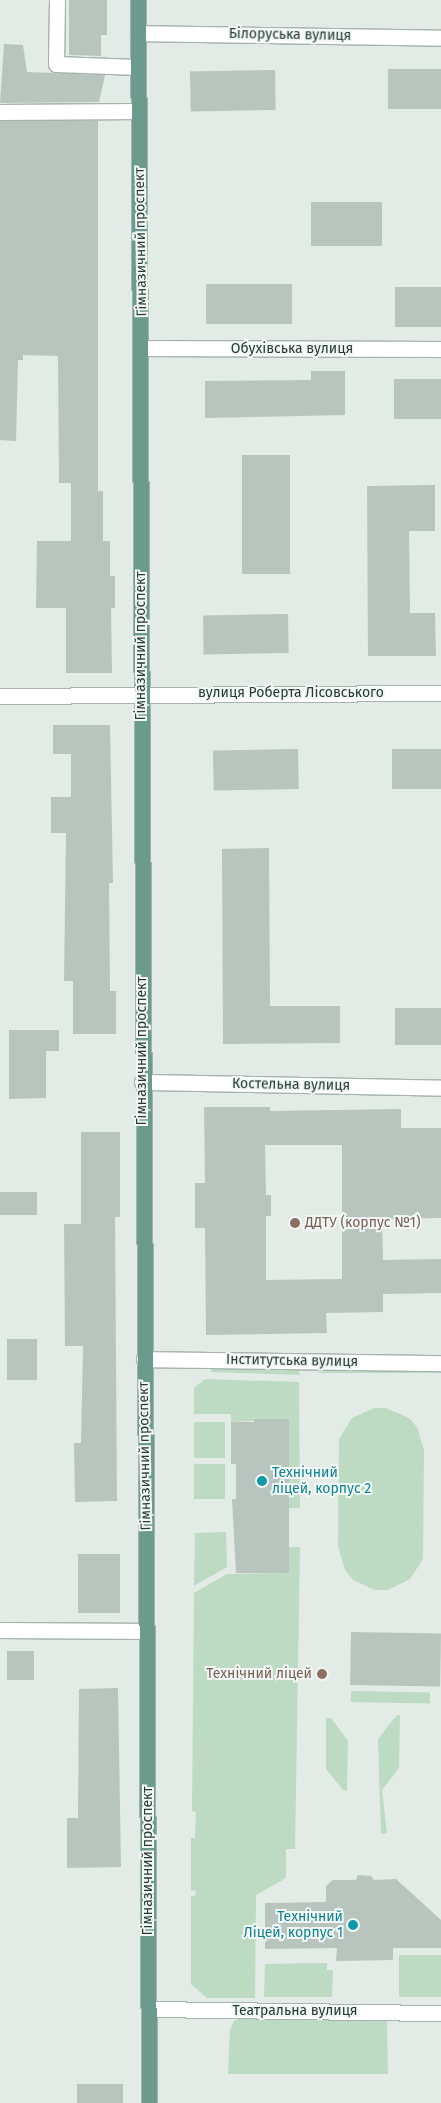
<!DOCTYPE html>
<html>
<head>
<meta charset="utf-8">
<style>
  body { margin:0 }
  #map { position:relative; width:441px; height:2103px; overflow:hidden; background:#e2ebe6; font-family:"Fira Sans",sans-serif }
  div>[style] { position:absolute }
  .green>* { inset:0; background:#bddac3; transform-origin:0 0 }
  .building>* { inset:0; background:#b8c5bf; transform-origin:0 0 }
  .roads { filter:drop-shadow(1px 0 #a5b2ad) drop-shadow(-1px 0 #a5b2ad) drop-shadow(0 1px #a5b2ad) drop-shadow(0 -1px #a5b2ad) }
  .minor>* { height:15px; margin:-7.5px; padding:0 7.5px; transform-origin:7.5px; border-radius:7.5px; background:#fff }
  .major>* { height:15px; margin:-7.5px; padding:0 7.5px; transform-origin:7.5px; border-radius:7.5px; background:#6b9b8d }
  .dots>* { width:14px; height:14px; translate:-50% -50%; box-sizing:border-box; border:2px solid #f2f7f5; border-radius:50% }
  span { translate:-50% -50%; white-space:nowrap; text-align:center; line-height:1.15; -webkit-text-stroke:4px #f2f7f5; paint-order:stroke }
  .street-label { font-size:14px; color:#243a33 }
  .education-label { font-size:14px; color:#785e54 }
  .left { translate:0 -50%; text-align:left }
  .right { translate:-100% -50%; text-align:right }
  .culture-label { font-size:14px; color:#0d838f }
</style>
</head>
<body>
<div id="map">
  <div class="green">
    <i style="left:441px;top:1366px;width:7px;height:123px;rotate:90deg"></i>
    <i style="clip-path:polygon(211px 1367px,298px 1367px,300px 1375px,211px 1372px)"></i>
    <i style="clip-path:polygon(205px 1379px,299px 1382px,300px 1508px,289px 1508px,289px 1419px,231px 1422px,231px 1414px,194px 1414px,194px 1388px)"></i>
    <i style="clip-path:polygon(374px 1408px,386px 1408px,409px 1418px,417px 1427px,424px 1450px,423px 1559px,410px 1579px,388px 1590px,375px 1590px,353px 1580px,345px 1570px,338px 1547px,339px 1439px,352px 1418px)"></i>
    <i style="left:194px;top:1422px;width:31px;height:36px"></i>
    <i style="left:225px;top:1464px;width:35px;height:31px;rotate:90deg"></i>
    <i style="clip-path:polygon(226px 1532px,227px 1567px,194px 1586px,195px 1533px)"></i>
    <i style="clip-path:polygon(289px 1547px,300px 1547px,295px 1849px,286px 1849px,286px 1878px,256px 1895px,255px 1998px,207px 1998px,191px 1984px,191px 1896px,195px 1896px,196px 1891px,191px 1890px,191px 1838px,195px 1838px,196px 1812px,192px 1811px,194px 1593px,227px 1574px,289px 1573px)"></i>
    <i style="left:351px;top:1691px;width:79px;height:11px;rotate:1deg"></i>
    <i style="clip-path:polygon(397px 1715px,400px 1715px,399px 1768px,382px 1790px,387px 1833px,381px 1834px,378px 1739px)"></i>
    <i style="clip-path:polygon(326px 1718px,331px 1718px,348px 1741px,347px 1791px,343px 1790px,326px 1769px)"></i>
    <i style="left:399px;top:1955px;width:42px;height:42px"></i>
    <i style="clip-path:polygon(327px 1963px,327px 1970px,333px 1970px,332px 1997px,264px 1997px,265px 1964px)"></i>
    <i style="clip-path:polygon(238px 2019px,387px 2020px,388px 2074px,228px 2074px,230px 2030px,234px 2021px)"></i>
  </div>
  <div class="building">
    <i style="clip-path:polygon(69px 0,107px 0,107px 35px,101px 35px,101px 56px,69px 55px)"></i>
    <i style="clip-path:polygon(4px 44px,23px 45px,27px 72px,105px 75px,99px 102px,0 103px)"></i>
    <i style="left:441px;top:69px;width:40px;height:53px;rotate:90deg"></i>
    <i style="left:275px;top:70px;width:40px;height:85px;rotate:89deg"></i>
    <i style="clip-path:polygon(0 121px,98px 121px,98px 491px,103px 491px,103px 541px,110px 541px,110px 576px,115px 576px,115px 608px,111px 608px,112px 673px,66px 673px,66px 608px,36px 608px,37px 541px,71px 541px,71px 483px,59px 483px,58px 356px,23px 355px,23px 360px,18px 360px,16px 441px,0 440px)"></i>
    <i style="left:382px;top:202px;width:44px;height:71px;rotate:90deg"></i>
    <i style="left:292px;top:284px;width:40px;height:86px;rotate:90deg"></i>
    <i style="left:441px;top:287px;width:40px;height:46px;rotate:90deg"></i>
    <i style="clip-path:polygon(311px 371px,345px 371px,345px 415px,205px 418px,205px 381px,311px 380px)"></i>
    <i style="left:441px;top:379px;width:40px;height:47px;rotate:90deg"></i>
    <i style="left:290px;top:455px;width:119px;height:48px;rotate:90deg"></i>
    <i style="clip-path:polygon(435px 485px,435px 531px,409px 531px,410px 613px,435px 613px,436px 656px,368px 656px,367px 486px)"></i>
    <i style="left:288px;top:614px;width:39px;height:85px;rotate:89deg"></i>
    <i style="clip-path:polygon(53px 725px,110px 725px,113px 883px,109px 883px,110px 991px,116px 991px,116px 1034px,73px 1034px,73px 981px,64px 981px,66px 833px,51px 833px,51px 797px,71px 797px,71px 754px,53px 754px)"></i>
    <i style="left:298px;top:749px;width:40px;height:85px;rotate:89deg"></i>
    <i style="left:441px;top:749px;width:40px;height:49px;rotate:90deg"></i>
    <i style="clip-path:polygon(269px 848px,270px 1006px,340px 1006px,340px 1043px,223px 1044px,222px 849px)"></i>
    <i style="left:441px;top:1008px;width:37px;height:46px;rotate:90deg"></i>
    <i style="clip-path:polygon(9px 1030px,59px 1030px,59px 1051px,46px 1051px,46px 1098px,9px 1099px)"></i>
    <i style="clip-path:polygon(evenodd,204px 1107px,270px 1107px,270px 1111px,401px 1109px,401px 1128px,441px 1128px,441px 1218px,382px 1219px,383px 1260px,441px 1259px,441px 1293px,383px 1294px,383px 1312px,326px 1313px,327px 1333px,206px 1335px,205px 1228px,195px 1228px,195px 1183px,205px 1183px,204px 1107px,265px 1145px,342px 1145px,342px 1279px,266px 1280px,266px 1216px,271px 1216px,271px 1195px,266px 1195px,265px 1145px)"></i>
    <i style="clip-path:polygon(81px 1132px,120px 1132px,120px 1217px,115px 1217px,117px 1501px,75px 1502px,74px 1443px,81px 1443px,83px 1346px,65px 1346px,64px 1224px,81px 1224px)"></i>
    <i style="left:0;top:1192px;width:37px;height:23px"></i>
    <i style="left:7px;top:1339px;width:30px;height:41px"></i>
    <i style="clip-path:polygon(254px 1419px,289px 1419px,289px 1573px,236px 1573px,232px 1499px,236px 1499px,236px 1464px,231px 1464px,231px 1422px,254px 1422px)"></i>
    <i style="left:120px;top:1554px;width:59px;height:42px;rotate:90deg"></i>
    <i style="left:351px;top:1632px;width:90px;height:53px;rotate:1deg"></i>
    <i style="left:7px;top:1651px;width:27px;height:29px"></i>
    <i style="clip-path:polygon(118px 1688px,121px 1867px,67px 1868px,67px 1818px,78px 1818px,79px 1689px)"></i>
    <i style="clip-path:polygon(358px 1875px,371px 1876px,374px 1880px,396px 1879px,441px 1920px,441px 1948px,393px 1948px,393px 1960px,336px 1961px,337px 1948px,265px 1949px,265px 1903px,326px 1902px,326px 1886px,333px 1880px,356px 1880px)"></i>
    <i style="left:123px;top:2084px;width:19px;height:46px;rotate:90deg"></i>
  </div>
  <div class="roads">
    <div class="minor">
      <i style="left:57px;top:0;width:64px;rotate:90.9deg"></i>
      <i style="left:56px;top:64px;width:82px;rotate:2.1deg"></i>
      <i style="left:138px;top:33px;width:303px;rotate:0.9deg"></i>
      <i style="left:0;top:112px;width:139px;rotate:-0.4deg"></i>
      <i style="left:142px;top:348px;width:299px;rotate:0.2deg"></i>
      <i style="left:0;top:696px;width:441px;rotate:-0.4deg"></i>
      <i style="left:142px;top:1082px;width:299px;rotate:1.1deg"></i>
      <i style="left:144px;top:1359px;width:297px;rotate:0.8deg"></i>
      <i style="left:0;top:1630px;width:147px;rotate:0.4deg"></i>
      <i style="left:149px;top:2009px;width:292px;rotate:0.8deg"></i>
    </div>
    <div class="major">
      <i style="left:138px;top:0;width:2103px;rotate:89.7deg"></i>
    </div>
  </div>
  <div class="dots">
    <i style="left:295px;top:1223px;background:#8d6e63"></i>
    <i style="left:262px;top:1481px;background:#0f9aa8"></i>
    <i style="left:322px;top:1674px;background:#8d6e63"></i>
    <i style="left:353px;top:1925px;background:#0f9aa8"></i>
  </div>
  <div class="street-label">
    <span style="left:290px;top:35px;rotate:1deg">Білоруська вулиця</span>
    <span style="left:141px;top:242px;rotate:-91deg">Гімназичний проспект</span>
    <span style="left:292px;top:349px">Обухівська вулиця</span>
    <span style="left:141px;top:646px;rotate:-90deg">Гімназичний проспект</span>
    <span style="left:291px;top:693px">вулиця Роберта Лісовського</span>
    <span style="left:142px;top:1051px;rotate:-90deg">Гімназичний проспект</span>
    <span style="left:291px;top:1085px;rotate:1deg">Костельна вулиця</span>
    <span style="left:292px;top:1361px;rotate:1deg">Інститутська вулиця</span>
    <span style="left:145px;top:1456px;rotate:-91deg">Гімназичний проспект</span>
    <span style="left:148px;top:1861px;rotate:-90deg">Гімназичний проспект</span>
    <span style="left:295px;top:2011px">Театральна вулиця</span>
  </div>
  <div class="education-label">
    <span class="left" style="left:305px;top:1223px">ДДТУ (корпус №1)</span>
    <span class="right" style="left:312px;top:1674px">Технічний ліцей</span>
  </div>
  <div class="culture-label">
    <span class="left" style="left:272px;top:1481px">Технічний<br>ліцей, корпус 2</span>
    <span class="right" style="left:343px;top:1925px">Технічний<br>Ліцей, корпус 1</span>
  </div>
</div>
</body>
</html>
